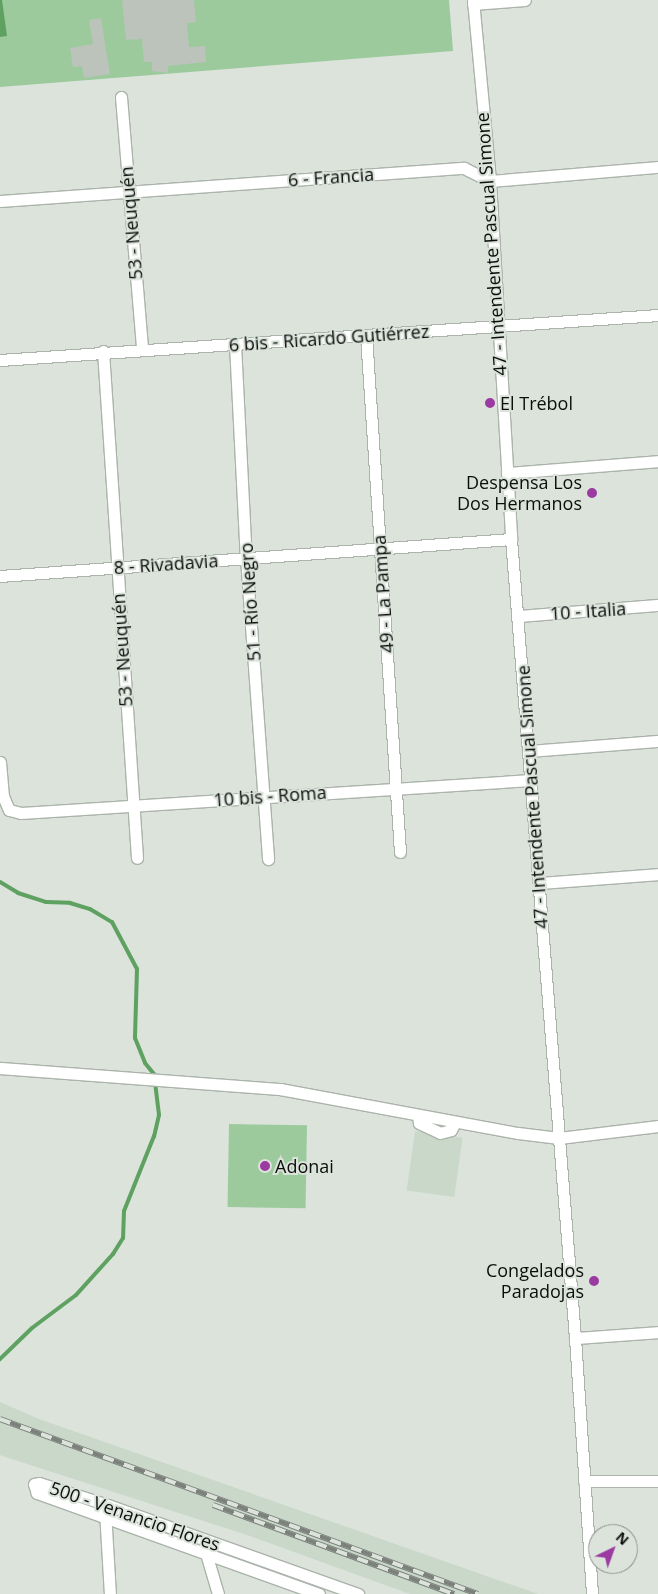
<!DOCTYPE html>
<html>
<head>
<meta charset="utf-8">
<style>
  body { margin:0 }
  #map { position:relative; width:658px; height:1594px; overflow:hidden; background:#dbe3db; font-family:"Open Sans",sans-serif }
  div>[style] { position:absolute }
  .built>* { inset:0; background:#cad8ca; transform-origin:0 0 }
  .green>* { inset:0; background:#9cca9d; transform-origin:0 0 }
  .water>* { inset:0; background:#5ea161 }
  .stream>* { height:4px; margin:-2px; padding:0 2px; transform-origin:2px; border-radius:2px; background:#5ea161 }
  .building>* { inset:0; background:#bbc3bb }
  .roads { filter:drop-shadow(1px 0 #abb3ab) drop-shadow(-1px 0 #abb3ab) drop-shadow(0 1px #abb3ab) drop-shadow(0 -1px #abb3ab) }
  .minor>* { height:11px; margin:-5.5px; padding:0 5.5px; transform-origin:5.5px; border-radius:5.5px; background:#fff }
  .rail>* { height:5.5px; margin-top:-2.75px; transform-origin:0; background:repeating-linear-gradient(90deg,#dbe3db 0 11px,#7c817c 0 22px); box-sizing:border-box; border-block:1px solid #7c817c }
  .dots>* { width:14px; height:14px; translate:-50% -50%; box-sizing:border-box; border:2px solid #dbe3db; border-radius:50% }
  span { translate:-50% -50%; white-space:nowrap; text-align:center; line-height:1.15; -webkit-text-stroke:4px #dbe3db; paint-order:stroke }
  .street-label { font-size:18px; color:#0c0e0c }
  .poi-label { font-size:18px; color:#0c0e0c }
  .left { translate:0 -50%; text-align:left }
  .right { translate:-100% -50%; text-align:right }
  .north { position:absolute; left:588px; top:1524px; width:50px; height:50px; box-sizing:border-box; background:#dbe3db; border:1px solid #888e88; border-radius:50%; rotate:42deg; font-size:14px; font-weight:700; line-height:20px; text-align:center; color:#0c0e0c }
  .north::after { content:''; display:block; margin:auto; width:18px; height:22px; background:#9b3aa1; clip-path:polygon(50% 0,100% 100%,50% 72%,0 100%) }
</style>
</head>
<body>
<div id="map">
  <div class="built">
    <i style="left:415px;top:1131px;width:48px;height:60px;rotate:8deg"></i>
    <i style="clip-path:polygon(0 1402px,39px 1419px,538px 1594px,410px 1594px,250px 1536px,18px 1461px,0 1455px)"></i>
  </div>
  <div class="green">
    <i style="clip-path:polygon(0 0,449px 0,453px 51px,0 87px)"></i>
    <i style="left:229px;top:1124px;width:78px;height:83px;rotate:1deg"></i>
  </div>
  <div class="water">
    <i style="clip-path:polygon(0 0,2px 0,7px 36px,0 37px)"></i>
  </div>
  <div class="stream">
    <i style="left:0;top:882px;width:21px;rotate:31deg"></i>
    <i style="left:18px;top:893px;width:29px;rotate:18deg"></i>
    <i style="left:46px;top:902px;width:24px;rotate:2deg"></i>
    <i style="left:70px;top:903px;width:21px;rotate:17deg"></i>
    <i style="left:90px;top:909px;width:26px;rotate:31deg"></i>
    <i style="left:112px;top:922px;width:53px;rotate:62deg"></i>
    <i style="left:137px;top:969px;width:69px;rotate:91.7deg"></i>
    <i style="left:135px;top:1038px;width:27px;rotate:68deg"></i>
    <i style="left:145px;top:1063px;width:14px;rotate:51deg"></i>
    <i style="left:154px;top:1074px;width:41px;rotate:83deg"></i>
    <i style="left:159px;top:1115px;width:22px;rotate:103deg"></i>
    <i style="left:154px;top:1136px;width:81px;rotate:111.8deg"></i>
    <i style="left:124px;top:1211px;width:27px;rotate:92deg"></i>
    <i style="left:123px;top:1238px;width:19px;rotate:122deg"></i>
    <i style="left:113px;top:1254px;width:55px;rotate:132.1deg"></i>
    <i style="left:76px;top:1295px;width:55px;rotate:143.1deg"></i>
    <i style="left:32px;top:1328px;width:45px;rotate:135.9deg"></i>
  </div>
  <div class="building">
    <i style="clip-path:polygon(122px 0,194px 0,196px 22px,187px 23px,189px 47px,205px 46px,206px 62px,168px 66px,168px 73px,152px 71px,152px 62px,144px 62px,142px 39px,126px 40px)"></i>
    <i style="clip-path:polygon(101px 18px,110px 74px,84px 78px,82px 66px,73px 67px,70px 48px,93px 44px,89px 20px)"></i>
  </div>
  <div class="roads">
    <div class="minor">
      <i style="left:473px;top:0;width:182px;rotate:84.6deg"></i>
      <i style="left:490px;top:181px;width:359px;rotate:86.6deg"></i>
      <i style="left:511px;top:539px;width:802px;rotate:85.42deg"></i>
      <i style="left:575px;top:1338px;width:257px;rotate:86.2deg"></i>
      <i style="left:473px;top:4px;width:52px;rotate:-4.4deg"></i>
      <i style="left:121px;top:97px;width:253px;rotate:85.2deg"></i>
      <i style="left:0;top:201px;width:465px;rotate:-4.1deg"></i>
      <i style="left:464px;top:168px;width:29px;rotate:27deg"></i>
      <i style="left:490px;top:181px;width:169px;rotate:-4.8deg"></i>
      <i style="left:366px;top:335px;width:518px;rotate:86.24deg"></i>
      <i style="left:235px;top:344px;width:214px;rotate:87.1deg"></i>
      <i style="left:246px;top:558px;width:302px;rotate:85.8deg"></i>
      <i style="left:103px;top:351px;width:508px;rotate:86.16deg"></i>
      <i style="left:0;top:360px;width:660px;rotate:-3.91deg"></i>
      <i style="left:507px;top:473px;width:151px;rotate:-4.5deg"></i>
      <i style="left:0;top:576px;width:512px;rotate:-4.14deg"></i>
      <i style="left:518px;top:616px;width:140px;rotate:-4.5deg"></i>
      <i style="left:528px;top:751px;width:130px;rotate:-4.4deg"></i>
      <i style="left:0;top:762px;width:34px;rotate:85deg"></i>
      <i style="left:3px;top:796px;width:15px;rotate:67deg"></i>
      <i style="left:9px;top:810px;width:12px;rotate:14deg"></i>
      <i style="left:21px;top:813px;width:511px;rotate:-3.7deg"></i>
      <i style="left:539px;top:883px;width:119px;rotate:-4.3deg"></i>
      <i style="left:0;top:1068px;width:281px;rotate:4.3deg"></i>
      <i style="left:280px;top:1089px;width:242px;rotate:10.5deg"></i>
      <i style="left:518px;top:1133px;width:41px;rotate:7deg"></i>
      <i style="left:559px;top:1138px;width:100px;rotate:-6.9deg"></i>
      <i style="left:418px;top:1116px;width:7px;rotate:82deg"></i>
      <i style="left:419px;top:1123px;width:23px;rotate:25deg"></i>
      <i style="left:440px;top:1133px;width:11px;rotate:-15deg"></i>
      <i style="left:451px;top:1130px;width:9px;rotate:-63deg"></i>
      <i style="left:575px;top:1338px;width:83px;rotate:-4.1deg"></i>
      <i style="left:584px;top:1481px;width:74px"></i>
      <i style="left:105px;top:1511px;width:83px;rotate:86.6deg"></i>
      <i style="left:205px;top:1550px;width:46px;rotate:73.5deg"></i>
      <i style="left:319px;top:1594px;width:300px;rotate:-160.3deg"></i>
      <i style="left:37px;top:1493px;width:9px;rotate:-108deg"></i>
      <i style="left:34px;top:1484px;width:5px;rotate:-11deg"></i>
      <i style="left:39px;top:1483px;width:69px;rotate:17.7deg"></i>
      <i style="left:105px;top:1504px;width:269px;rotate:19.6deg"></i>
    </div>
  </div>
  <div class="rail">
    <i style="left:0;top:1419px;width:509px;rotate:20.11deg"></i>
    <i style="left:213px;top:1505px;width:257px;rotate:20.3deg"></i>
  </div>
  <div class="dots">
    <i style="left:490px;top:403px;background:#9b3aa1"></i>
    <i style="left:592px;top:493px;background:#9b3aa1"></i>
    <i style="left:265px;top:1166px;background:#9b3aa1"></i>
    <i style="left:594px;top:1281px;background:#9b3aa1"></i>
  </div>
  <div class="street-label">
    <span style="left:331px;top:177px;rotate:-4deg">6 - Francia</span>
    <span style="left:131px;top:223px;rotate:-95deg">53 - Neuquén</span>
    <span style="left:491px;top:244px;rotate:-94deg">47 - Intendente Pascual Simone</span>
    <span style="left:329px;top:338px;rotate:-4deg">6 bis - Ricardo Gutiérrez</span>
    <span style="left:166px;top:564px;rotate:-4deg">8 - Rivadavia</span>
    <span style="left:383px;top:594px;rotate:-94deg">49 - La Pampa</span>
    <span style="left:250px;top:602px;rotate:-94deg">51 - Río Negro</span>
    <span style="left:588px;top:611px;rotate:-4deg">10 - Italia</span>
    <span style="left:122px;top:650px;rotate:-94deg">53 - Neuquén</span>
    <span style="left:270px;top:796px;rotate:-4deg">10 bis - Roma</span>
    <span style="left:532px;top:797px;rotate:-94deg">47 - Intendente Pascual Simone</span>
    <span style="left:135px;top:1516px;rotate:19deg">500 - Venancio Flores</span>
  </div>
  <div class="poi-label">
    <span class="left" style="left:500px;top:403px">El Trébol</span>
    <span class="right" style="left:582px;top:493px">Despensa Los<br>Dos Hermanos</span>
    <span class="left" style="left:275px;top:1166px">Adonai</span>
    <span class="right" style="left:584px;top:1281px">Congelados<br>Paradojas</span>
  </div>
  <div class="north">N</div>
</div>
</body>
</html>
